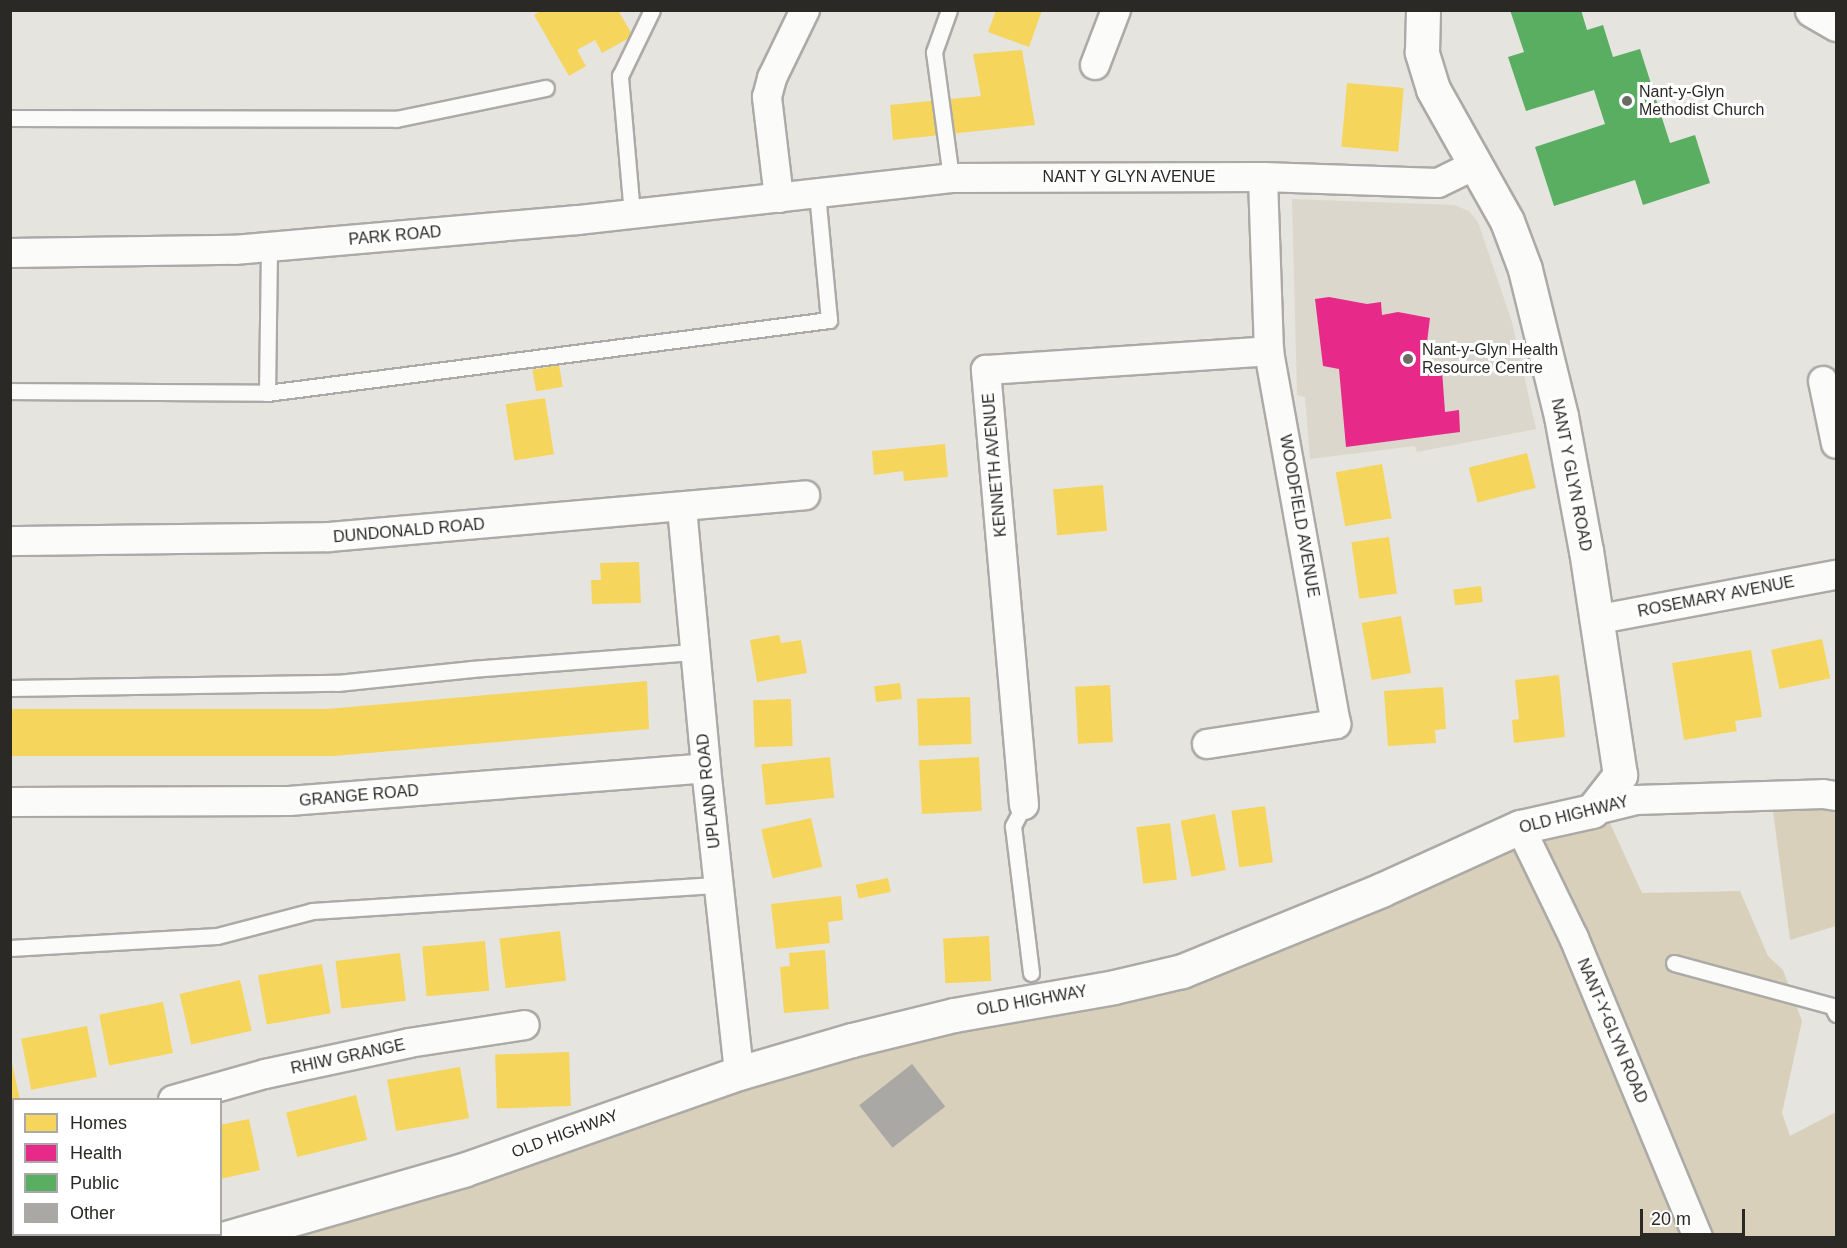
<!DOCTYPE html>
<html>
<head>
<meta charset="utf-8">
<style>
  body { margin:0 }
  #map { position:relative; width:1847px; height:1248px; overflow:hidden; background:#e6e4df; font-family:Arial,sans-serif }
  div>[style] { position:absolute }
  .built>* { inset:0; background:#dcd7cc }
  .green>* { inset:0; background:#d9d0bc }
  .homes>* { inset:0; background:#f6d55c; transform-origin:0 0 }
  .health>* { inset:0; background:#e7298a }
  .public>* { inset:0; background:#5aae61 }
  .building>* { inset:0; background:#a9a8a4; transform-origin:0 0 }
  .roads { filter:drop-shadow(2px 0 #acaaa6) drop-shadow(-2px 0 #acaaa6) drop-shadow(0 2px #acaaa6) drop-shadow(0 -2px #acaaa6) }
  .lane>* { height:15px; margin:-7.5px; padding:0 7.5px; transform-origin:7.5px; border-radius:7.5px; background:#fbfbfa }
  .street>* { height:28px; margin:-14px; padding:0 14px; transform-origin:14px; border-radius:14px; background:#fbfbfa }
  .secondary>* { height:33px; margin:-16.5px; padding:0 16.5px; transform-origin:16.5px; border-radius:16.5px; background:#fbfbfa }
  .primary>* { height:33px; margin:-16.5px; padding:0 16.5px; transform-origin:16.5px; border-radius:16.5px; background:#fbfbfa }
  .dots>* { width:16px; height:16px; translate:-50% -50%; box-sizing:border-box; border:3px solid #fff; border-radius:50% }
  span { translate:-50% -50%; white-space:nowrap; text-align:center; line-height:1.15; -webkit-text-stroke:6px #fff; paint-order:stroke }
  .poi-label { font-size:16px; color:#2a2926 }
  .left { translate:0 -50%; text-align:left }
  .street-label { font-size:16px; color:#2a2926 }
  .frame { position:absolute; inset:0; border:12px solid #2a2926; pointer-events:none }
  .legend { position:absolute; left:12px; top:1098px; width:210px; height:138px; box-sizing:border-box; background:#fff; border:2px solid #aaa9a8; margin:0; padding:8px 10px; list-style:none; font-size:18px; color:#2a2926 }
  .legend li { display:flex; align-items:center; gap:12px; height:30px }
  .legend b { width:30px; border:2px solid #aaa9a8 }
  .scale { position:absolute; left:1640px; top:1209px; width:105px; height:27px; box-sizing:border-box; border:3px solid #2a2926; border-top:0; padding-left:8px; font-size:18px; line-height:21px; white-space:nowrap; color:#2a2926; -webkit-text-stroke:4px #fff; paint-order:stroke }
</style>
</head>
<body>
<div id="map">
  <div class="built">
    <i style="clip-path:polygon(1292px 199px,1454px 205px,1469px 211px,1478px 222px,1512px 322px,1536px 429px,1417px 452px,1415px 446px,1310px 459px,1305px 397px,1297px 395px)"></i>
  </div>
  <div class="green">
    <i style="clip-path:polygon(1771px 796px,1836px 796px,1836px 926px,1790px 940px)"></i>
    <i style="clip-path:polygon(1603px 808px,1642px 893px,1740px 891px,1768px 956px,1783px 970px,1802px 1021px,1782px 1113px,1790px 1136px,1836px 1112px,1836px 1237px,226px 1238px,698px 1087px,1107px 988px)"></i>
  </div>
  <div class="homes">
    <i style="clip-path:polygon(542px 10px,618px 10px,633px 36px,602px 53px,595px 40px,577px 50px,586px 66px,569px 76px,534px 15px)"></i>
    <i style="clip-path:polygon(996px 10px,1042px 10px,1029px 47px,988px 32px)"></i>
    <i style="clip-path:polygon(1022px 50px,1035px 125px,893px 140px,890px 105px,981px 96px,973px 54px)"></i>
    <i style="left:1347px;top:83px;width:57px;height:64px;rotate:5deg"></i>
    <i style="left:559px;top:365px;width:22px;height:27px;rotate:80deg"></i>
    <i style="left:545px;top:398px;width:57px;height:40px;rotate:81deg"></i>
    <i style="clip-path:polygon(945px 444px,948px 477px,904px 481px,903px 471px,874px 475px,872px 451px)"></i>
    <i style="left:1527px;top:453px;width:36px;height:60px;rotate:76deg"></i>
    <i style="left:1382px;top:464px;width:55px;height:47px;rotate:80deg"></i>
    <i style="left:1103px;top:485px;width:46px;height:50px;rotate:85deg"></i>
    <i style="left:1389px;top:537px;width:57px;height:38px;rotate:82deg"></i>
    <i style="clip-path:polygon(639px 562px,641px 603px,592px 604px,591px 580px,601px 580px,600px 563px)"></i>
    <i style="left:1481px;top:586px;width:16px;height:28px;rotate:83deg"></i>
    <i style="left:1401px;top:616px;width:58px;height:40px;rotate:80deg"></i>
    <i style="clip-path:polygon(779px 635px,781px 643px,801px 640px,807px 673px,757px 682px,750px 640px)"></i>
    <i style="left:1822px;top:639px;width:40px;height:52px;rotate:78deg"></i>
    <i style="clip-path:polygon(1751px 650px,1762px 717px,1735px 721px,1737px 731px,1684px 740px,1672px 663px)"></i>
    <i style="clip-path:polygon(1559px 675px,1565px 737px,1514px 743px,1512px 720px,1519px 719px,1515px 680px)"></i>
    <i style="clip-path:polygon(647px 681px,649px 729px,333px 756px,10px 756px,10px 709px,327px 709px)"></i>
    <i style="left:900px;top:683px;width:16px;height:26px;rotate:83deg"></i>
    <i style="left:1110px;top:685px;width:57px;height:35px;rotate:87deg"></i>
    <i style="clip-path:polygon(1443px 687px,1446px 729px,1435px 730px,1436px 743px,1388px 746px,1384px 691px)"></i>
    <i style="left:970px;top:697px;width:47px;height:53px;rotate:88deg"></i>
    <i style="left:791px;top:699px;width:47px;height:38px;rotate:88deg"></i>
    <i style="left:830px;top:757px;width:41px;height:69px;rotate:84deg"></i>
    <i style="left:979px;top:757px;width:54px;height:60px;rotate:87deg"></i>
    <i style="left:1265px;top:806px;width:57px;height:34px;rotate:82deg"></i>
    <i style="left:1215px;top:814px;width:57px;height:35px;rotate:79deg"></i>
    <i style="left:811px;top:818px;width:50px;height:51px;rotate:77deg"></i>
    <i style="left:1170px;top:823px;width:57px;height:34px;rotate:83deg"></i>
    <i style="left:888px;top:878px;width:14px;height:33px;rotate:78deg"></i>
    <i style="clip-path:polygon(841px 896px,843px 920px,828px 922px,830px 943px,776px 949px,771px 904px)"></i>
    <i style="left:560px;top:931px;width:50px;height:61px;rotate:83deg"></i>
    <i style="left:989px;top:936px;width:45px;height:46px;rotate:87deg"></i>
    <i style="left:485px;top:941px;width:50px;height:63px;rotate:85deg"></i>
    <i style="clip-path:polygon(825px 950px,829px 1009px,784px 1013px,780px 967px,790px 966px,789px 953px)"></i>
    <i style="left:400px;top:953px;width:48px;height:65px;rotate:83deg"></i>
    <i style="left:322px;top:964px;width:50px;height:65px;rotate:80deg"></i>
    <i style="left:240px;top:980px;width:52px;height:62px;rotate:77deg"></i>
    <i style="left:163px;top:1002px;width:52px;height:65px;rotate:79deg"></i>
    <i style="left:87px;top:1026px;width:52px;height:67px;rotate:79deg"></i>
    <i style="left:569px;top:1052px;width:54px;height:74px;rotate:88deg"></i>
    <i style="clip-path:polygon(10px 1054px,20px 1100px,14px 1100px,14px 1111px,10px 1112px)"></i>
    <i style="left:460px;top:1067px;width:52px;height:74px;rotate:80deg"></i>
    <i style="left:356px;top:1095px;width:46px;height:72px;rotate:76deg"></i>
    <i style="clip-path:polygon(249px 1119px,260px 1170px,220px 1179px,220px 1125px)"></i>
    <i style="clip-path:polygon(10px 1196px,14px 1196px,14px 1234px,61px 1234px,62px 1238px,10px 1238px)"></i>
  </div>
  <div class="health">
    <i style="clip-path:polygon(1329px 297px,1367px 304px,1381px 302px,1382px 315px,1398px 312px,1430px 318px,1424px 367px,1442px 370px,1445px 412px,1459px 410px,1460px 432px,1346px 447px,1339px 369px,1323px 366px,1315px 299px)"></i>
  </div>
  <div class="public">
    <i style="clip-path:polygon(1510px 10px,1581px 10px,1587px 30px,1603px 25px,1613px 57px,1640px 49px,1670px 143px,1695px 135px,1710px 183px,1643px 205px,1635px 180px,1554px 206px,1535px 147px,1605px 124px,1594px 90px,1526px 111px,1508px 57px,1524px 52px)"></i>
  </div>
  <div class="building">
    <i style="left:912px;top:1064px;width:54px;height:67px;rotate:52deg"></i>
  </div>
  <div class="roads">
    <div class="lane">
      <i style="left:949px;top:10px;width:45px;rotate:109.7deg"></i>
      <i style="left:934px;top:52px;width:127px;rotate:82.3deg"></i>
      <i style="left:10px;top:118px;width:386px;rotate:0.1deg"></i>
      <i style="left:396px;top:119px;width:153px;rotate:-11.7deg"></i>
      <i style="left:632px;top:214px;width:139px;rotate:-95deg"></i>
      <i style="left:620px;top:76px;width:73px;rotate:-64.1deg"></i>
      <i style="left:10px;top:391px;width:257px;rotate:0.4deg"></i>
      <i style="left:267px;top:393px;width:567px;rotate:-7.4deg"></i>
      <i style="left:829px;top:320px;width:128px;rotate:-95.4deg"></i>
      <i style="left:267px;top:393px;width:146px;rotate:-89.2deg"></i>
      <i style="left:10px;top:688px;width:327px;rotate:-0.9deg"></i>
      <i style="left:337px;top:683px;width:136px;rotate:-5.9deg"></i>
      <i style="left:472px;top:669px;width:224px;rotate:-4.4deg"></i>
      <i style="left:1024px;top:805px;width:24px;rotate:118deg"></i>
      <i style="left:1013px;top:826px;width:148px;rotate:83deg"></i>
      <i style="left:10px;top:948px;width:207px;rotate:-3.3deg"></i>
      <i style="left:217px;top:936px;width:98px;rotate:-14.7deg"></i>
      <i style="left:312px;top:911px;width:408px;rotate:-3.7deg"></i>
      <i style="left:1674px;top:963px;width:164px;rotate:15.2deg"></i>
      <i style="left:1832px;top:1006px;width:9px;rotate:63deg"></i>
    </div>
    <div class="street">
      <i style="left:1095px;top:65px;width:59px;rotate:-69.1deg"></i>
      <i style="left:779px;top:198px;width:102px;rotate:-96.8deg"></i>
      <i style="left:767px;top:97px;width:20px;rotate:-75deg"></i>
      <i style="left:772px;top:78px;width:76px;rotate:-64.1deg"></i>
      <i style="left:10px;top:253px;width:224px;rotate:-0.8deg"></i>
      <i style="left:234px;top:250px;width:345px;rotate:-5deg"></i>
      <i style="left:578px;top:220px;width:375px;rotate:-6.4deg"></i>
      <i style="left:951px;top:178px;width:312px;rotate:-0.2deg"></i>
      <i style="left:1263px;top:177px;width:175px;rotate:2deg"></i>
      <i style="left:1438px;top:183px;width:43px;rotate:-26deg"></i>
      <i style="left:1823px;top:381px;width:64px;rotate:78.3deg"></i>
      <i style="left:682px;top:508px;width:261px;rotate:84.7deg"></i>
      <i style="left:706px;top:768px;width:307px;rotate:83.8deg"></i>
      <i style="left:10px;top:541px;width:319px;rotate:-0.7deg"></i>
      <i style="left:329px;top:537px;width:478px;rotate:-5deg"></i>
      <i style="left:1595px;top:620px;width:245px;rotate:-10.6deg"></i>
      <i style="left:1207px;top:744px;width:131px;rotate:-8.8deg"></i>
      <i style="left:1336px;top:724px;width:379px;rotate:-100.2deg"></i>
      <i style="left:1269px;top:351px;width:174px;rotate:-92deg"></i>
      <i style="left:10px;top:802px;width:279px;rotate:-0.2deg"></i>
      <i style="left:289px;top:801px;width:418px;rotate:-4.5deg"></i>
      <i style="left:1024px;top:805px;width:437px;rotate:-95deg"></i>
      <i style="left:986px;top:370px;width:284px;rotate:-3.8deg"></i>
      <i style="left:1592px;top:811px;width:45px;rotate:-14deg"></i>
      <i style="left:1636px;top:800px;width:187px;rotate:-1.8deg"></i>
      <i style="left:1823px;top:794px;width:13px;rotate:9deg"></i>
      <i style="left:1520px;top:827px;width:123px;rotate:64.1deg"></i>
      <i style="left:1574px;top:938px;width:325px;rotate:67.5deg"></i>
      <i style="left:173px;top:1100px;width:96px;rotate:-15.8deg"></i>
      <i style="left:265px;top:1074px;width:147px;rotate:-12.1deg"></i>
      <i style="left:409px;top:1043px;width:117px;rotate:-8.8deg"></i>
      <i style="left:10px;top:1154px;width:4px;rotate:-14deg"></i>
    </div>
    <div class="secondary">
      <i style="left:226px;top:1238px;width:247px;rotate:-16deg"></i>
      <i style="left:463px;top:1170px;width:293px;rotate:-19.4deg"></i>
      <i style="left:739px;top:1073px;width:118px;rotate:-16.3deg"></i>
      <i style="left:852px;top:1040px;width:105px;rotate:-13.8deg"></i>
      <i style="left:954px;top:1015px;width:162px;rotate:-9.9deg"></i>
      <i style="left:1114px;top:987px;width:70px;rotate:-13.2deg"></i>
      <i style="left:1182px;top:971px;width:215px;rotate:-22.1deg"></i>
      <i style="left:1381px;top:890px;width:153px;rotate:-24.4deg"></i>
      <i style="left:1520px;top:827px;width:74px;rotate:-12.5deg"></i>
      <i style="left:1592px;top:811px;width:46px;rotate:-52.1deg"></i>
      <i style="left:1620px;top:775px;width:227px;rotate:-98.6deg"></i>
      <i style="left:1586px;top:551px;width:137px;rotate:-100.5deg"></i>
      <i style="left:1561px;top:416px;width:151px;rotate:-103.8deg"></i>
      <i style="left:1525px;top:269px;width:51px;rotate:-110.6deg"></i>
      <i style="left:1507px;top:221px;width:151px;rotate:-119.3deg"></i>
      <i style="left:1433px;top:89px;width:39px;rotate:-107deg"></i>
      <i style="left:1422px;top:52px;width:42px;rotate:-88.6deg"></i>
    </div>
    <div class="primary">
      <i style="left:1812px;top:10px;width:28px;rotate:30deg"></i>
    </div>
  </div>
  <div class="dots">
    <i style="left:1627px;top:101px;background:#6c6a67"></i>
    <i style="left:1408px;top:359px;background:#6c6a67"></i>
  </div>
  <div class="poi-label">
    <span class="left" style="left:1639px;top:101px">Nant-y-Glyn<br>Methodist Church</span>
    <span class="left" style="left:1422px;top:359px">Nant-y-Glyn Health<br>Resource Centre</span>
  </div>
  <div class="street-label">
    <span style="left:1129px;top:177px">NANT Y GLYN AVENUE</span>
    <span style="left:395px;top:236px;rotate:-5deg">PARK ROAD</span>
    <span style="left:995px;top:465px;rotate:-95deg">KENNETH AVENUE</span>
    <span style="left:1571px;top:475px;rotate:79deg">NANT Y GLYN ROAD</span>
    <span style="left:1299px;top:516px;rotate:80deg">WOODFIELD AVENUE</span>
    <span style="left:409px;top:531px;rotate:-5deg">DUNDONALD ROAD</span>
    <span style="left:1716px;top:597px;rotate:-11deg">ROSEMARY AVENUE</span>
    <span style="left:709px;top:791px;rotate:-96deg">UPLAND ROAD</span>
    <span style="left:359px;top:796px;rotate:-5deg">GRANGE ROAD</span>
    <span style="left:1574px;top:815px;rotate:-14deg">OLD HIGHWAY</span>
    <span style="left:1032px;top:1001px;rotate:-10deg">OLD HIGHWAY</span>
    <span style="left:1612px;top:1031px;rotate:67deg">NANT-Y-GLYN ROAD</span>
    <span style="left:348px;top:1057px;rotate:-12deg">RHIW GRANGE</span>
    <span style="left:565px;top:1134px;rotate:-20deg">OLD HIGHWAY</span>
  </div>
  <div class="frame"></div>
  <ul class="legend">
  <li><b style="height:16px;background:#f6d55c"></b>Homes</li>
  <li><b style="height:16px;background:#e7298a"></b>Health</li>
  <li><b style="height:16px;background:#5aae61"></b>Public</li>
  <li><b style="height:16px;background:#a9a8a4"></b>Other</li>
  </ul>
  <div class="scale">20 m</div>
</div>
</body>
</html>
